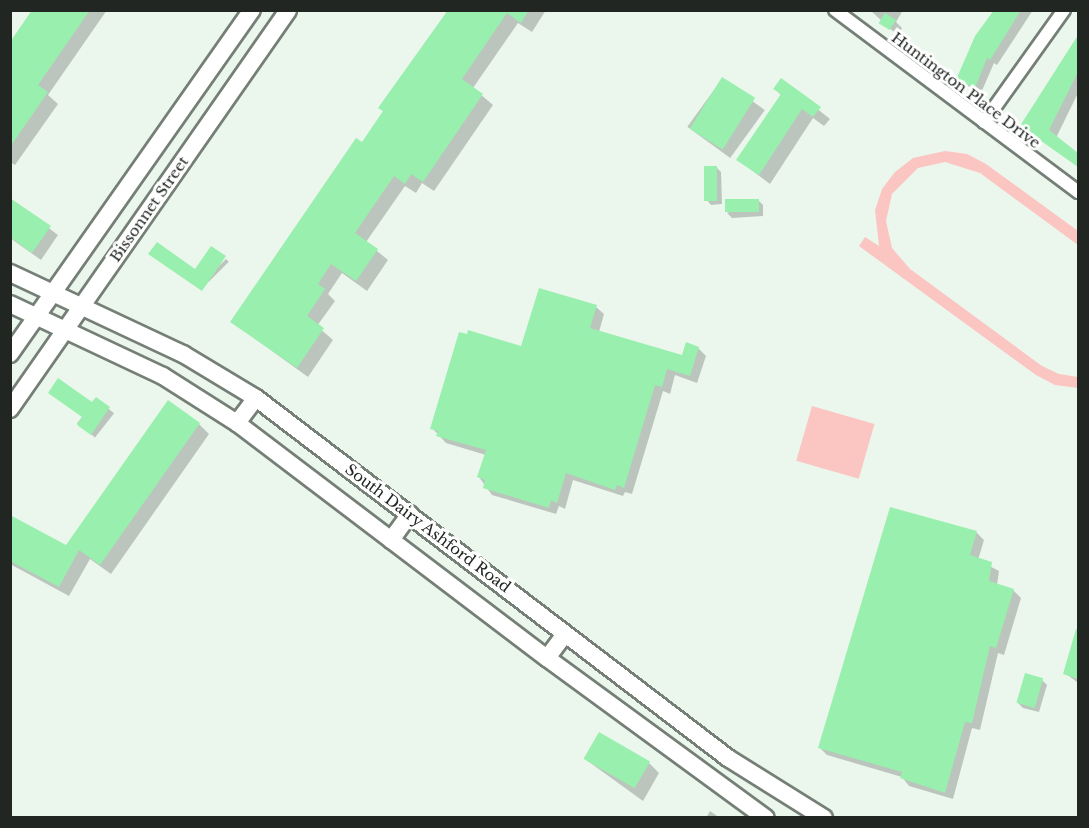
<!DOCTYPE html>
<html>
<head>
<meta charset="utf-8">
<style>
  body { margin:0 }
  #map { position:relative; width:1089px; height:828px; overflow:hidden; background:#ebf7ed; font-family:"Libre Baskerville",serif }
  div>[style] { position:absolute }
  .green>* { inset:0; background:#fbc5c2; transform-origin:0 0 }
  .shadow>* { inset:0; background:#0003; transform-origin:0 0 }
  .building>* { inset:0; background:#99efad; transform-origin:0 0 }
  .roads { filter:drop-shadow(2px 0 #757f76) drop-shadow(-2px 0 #757f76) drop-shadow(0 2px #757f76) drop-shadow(0 -2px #757f76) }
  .street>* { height:12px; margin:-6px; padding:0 6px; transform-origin:6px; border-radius:6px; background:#fff }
  .secondary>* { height:16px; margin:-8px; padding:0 8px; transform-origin:8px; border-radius:8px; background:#fff }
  span { translate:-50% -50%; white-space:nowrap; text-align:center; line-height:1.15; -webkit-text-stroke:6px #fff; paint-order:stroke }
  .street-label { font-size:15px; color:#212622 }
  .frame { position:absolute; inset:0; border:12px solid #212622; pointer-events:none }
</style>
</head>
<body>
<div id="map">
  <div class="green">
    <i style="clip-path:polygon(945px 151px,967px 154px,986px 164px,1078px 231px,1078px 245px,980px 173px,945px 162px,918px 168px,892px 194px,886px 221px,892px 248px,910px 269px,1042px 366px,1059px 374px,1078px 377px,1078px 388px,1055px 385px,1036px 375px,859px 246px,865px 237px,879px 246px,875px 210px,882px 189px,895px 172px,913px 158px)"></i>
    <i style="left:812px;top:406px;width:65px;height:57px;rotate:16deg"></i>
  </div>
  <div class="shadow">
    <i style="clip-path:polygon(34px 10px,107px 10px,48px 95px,58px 104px,15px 165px,10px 162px,10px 44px)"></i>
    <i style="clip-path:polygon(448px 10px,546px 10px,532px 32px,518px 23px,473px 88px,493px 105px,434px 191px,422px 183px,416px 193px,405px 186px,366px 242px,388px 260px,367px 291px,342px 273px,328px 294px,335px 301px,317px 326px,333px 340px,308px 377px,232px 322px,363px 144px)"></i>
    <i style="clip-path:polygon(870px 10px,903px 10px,896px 22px,902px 28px,898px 36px)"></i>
    <i style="clip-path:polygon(996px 10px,1033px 10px,997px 65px,994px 63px,981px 93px,958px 80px)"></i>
    <i style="clip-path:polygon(1078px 44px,1078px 93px,1056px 138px,1078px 155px,1078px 166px,1022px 126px)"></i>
    <i style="left:722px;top:79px;width:53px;height:59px;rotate:36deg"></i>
    <i style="clip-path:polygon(781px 80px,830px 119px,824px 126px,813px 118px,770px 184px,738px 160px,782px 96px,775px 89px)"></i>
    <i style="clip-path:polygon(716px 167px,721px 172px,722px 204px,711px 205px,707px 200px)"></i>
    <i style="clip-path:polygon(10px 199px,58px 235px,41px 260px,10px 238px)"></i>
    <i style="clip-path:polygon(758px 200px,763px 205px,763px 216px,732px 218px,727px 213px)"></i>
    <i style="left:226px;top:259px;width:4px;height:40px;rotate:45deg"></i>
    <i style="clip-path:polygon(596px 307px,604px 314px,599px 332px,683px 357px,698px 348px,706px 356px,697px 383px,675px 375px,670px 394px,663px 391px,632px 494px,625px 492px,623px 496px,573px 480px,565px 509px,559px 506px,556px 514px,492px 495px,479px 477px,486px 455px,446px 443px,432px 428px,522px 348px)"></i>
    <i style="left:96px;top:399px;width:23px;height:31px;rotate:38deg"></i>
    <i style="clip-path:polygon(199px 424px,209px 434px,111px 574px,90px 559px,69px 596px,10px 564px,10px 517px,66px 547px)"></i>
    <i style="clip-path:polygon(891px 508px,977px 533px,984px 540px,978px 560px,999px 571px,997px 585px,1013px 590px,1021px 598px,1004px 655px,998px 653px,980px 730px,972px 728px,953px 799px,909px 786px,902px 777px,827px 755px,819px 747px)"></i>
    <i style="clip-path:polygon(1078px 626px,1078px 683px,1065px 673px)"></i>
    <i style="clip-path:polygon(1042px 680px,1047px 685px,1039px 712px,1023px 708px,1018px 703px)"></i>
    <i style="clip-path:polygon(585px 759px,649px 763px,659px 773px,643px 801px)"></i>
    <i style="clip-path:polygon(710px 811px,720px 818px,706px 818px)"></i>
  </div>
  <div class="building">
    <i style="clip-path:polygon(32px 10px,90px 10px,38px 85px,48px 92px,10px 147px,10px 42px)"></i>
    <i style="clip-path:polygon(448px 10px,529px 10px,521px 23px,507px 13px,462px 79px,483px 94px,423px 182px,411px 174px,405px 184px,394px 176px,355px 233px,378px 249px,356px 281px,331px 264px,318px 284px,325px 289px,307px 316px,324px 328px,297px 368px,230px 322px,356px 138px,362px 142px,383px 111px,378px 108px)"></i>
    <i style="clip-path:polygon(994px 10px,1021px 10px,990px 60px,987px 58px,975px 88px,956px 80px,975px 36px)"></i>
    <i style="left:885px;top:13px;width:13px;height:12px;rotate:32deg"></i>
    <i style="clip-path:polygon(1078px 35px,1078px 72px,1049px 130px,1078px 153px,1078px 167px,1020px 126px)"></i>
    <i style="left:722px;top:77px;width:39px;height:61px;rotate:32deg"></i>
    <i style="clip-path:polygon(781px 78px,821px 107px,813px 117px,802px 109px,759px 175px,736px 160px,781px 94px,773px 89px)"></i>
    <i style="left:704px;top:166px;width:13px;height:35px"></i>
    <i style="clip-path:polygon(10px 198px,51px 226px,32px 253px,10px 237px)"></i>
    <i style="left:759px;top:199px;width:13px;height:34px;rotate:90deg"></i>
    <i style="clip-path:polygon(157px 242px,195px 269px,211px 246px,226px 256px,202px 291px,148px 254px)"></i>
    <i style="clip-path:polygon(539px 288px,597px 305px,590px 328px,682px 355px,686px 342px,699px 347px,690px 376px,667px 369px,662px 387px,655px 385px,624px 488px,617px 485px,615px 490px,566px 473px,557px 503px,551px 500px,549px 508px,483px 488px,485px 480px,477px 477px,486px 450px,436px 436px,438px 431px,430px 429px,459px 332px,467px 334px,468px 330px,521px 346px)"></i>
    <i style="clip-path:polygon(58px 378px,92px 402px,96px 397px,110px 407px,91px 435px,77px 425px,82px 417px,48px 393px)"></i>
    <i style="clip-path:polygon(168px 400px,200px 423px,100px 565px,79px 550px,59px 587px,10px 561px,10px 515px,66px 545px)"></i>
    <i style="clip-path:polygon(890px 507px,977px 531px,970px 555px,992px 562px,989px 581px,1014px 589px,996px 648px,990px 646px,972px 723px,965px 722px,945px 793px,900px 778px,902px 772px,818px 748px)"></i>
    <i style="clip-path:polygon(1076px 629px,1078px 630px,1078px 679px,1063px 674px)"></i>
    <i style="left:1025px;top:673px;width:19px;height:31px;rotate:16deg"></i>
    <i style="left:599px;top:732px;width:59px;height:31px;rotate:30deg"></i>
  </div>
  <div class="roads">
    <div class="street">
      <i style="left:835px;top:10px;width:304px;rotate:36.8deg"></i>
      <i style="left:984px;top:122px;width:138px;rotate:-54.5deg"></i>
    </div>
    <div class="secondary">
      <i style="left:10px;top:273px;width:191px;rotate:25.1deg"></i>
      <i style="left:183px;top:354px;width:85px;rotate:31.1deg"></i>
      <i style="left:256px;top:398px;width:594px;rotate:37.33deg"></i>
      <i style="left:728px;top:758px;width:113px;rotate:32deg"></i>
      <i style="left:10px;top:304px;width:169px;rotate:25.2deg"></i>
      <i style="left:163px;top:376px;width:88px;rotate:32.4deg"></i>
      <i style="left:237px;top:423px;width:389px;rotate:37.2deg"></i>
      <i style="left:547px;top:658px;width:271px;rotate:36.2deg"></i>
      <i style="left:10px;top:354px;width:421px;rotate:-54.9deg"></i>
      <i style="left:10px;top:409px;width:486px;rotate:-55.1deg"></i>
      <i style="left:237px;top:423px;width:31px;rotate:-53deg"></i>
      <i style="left:391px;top:540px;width:32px;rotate:-54deg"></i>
      <i style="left:547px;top:658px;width:30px;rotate:-53deg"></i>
    </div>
  </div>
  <div class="street-label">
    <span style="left:966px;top:90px;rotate:37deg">Huntington Place Drive</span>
    <span style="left:149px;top:209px;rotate:-55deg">Bissonnet Street</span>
    <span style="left:428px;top:528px;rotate:37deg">South Dairy Ashford Road</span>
  </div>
  <div class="frame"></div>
</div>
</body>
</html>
